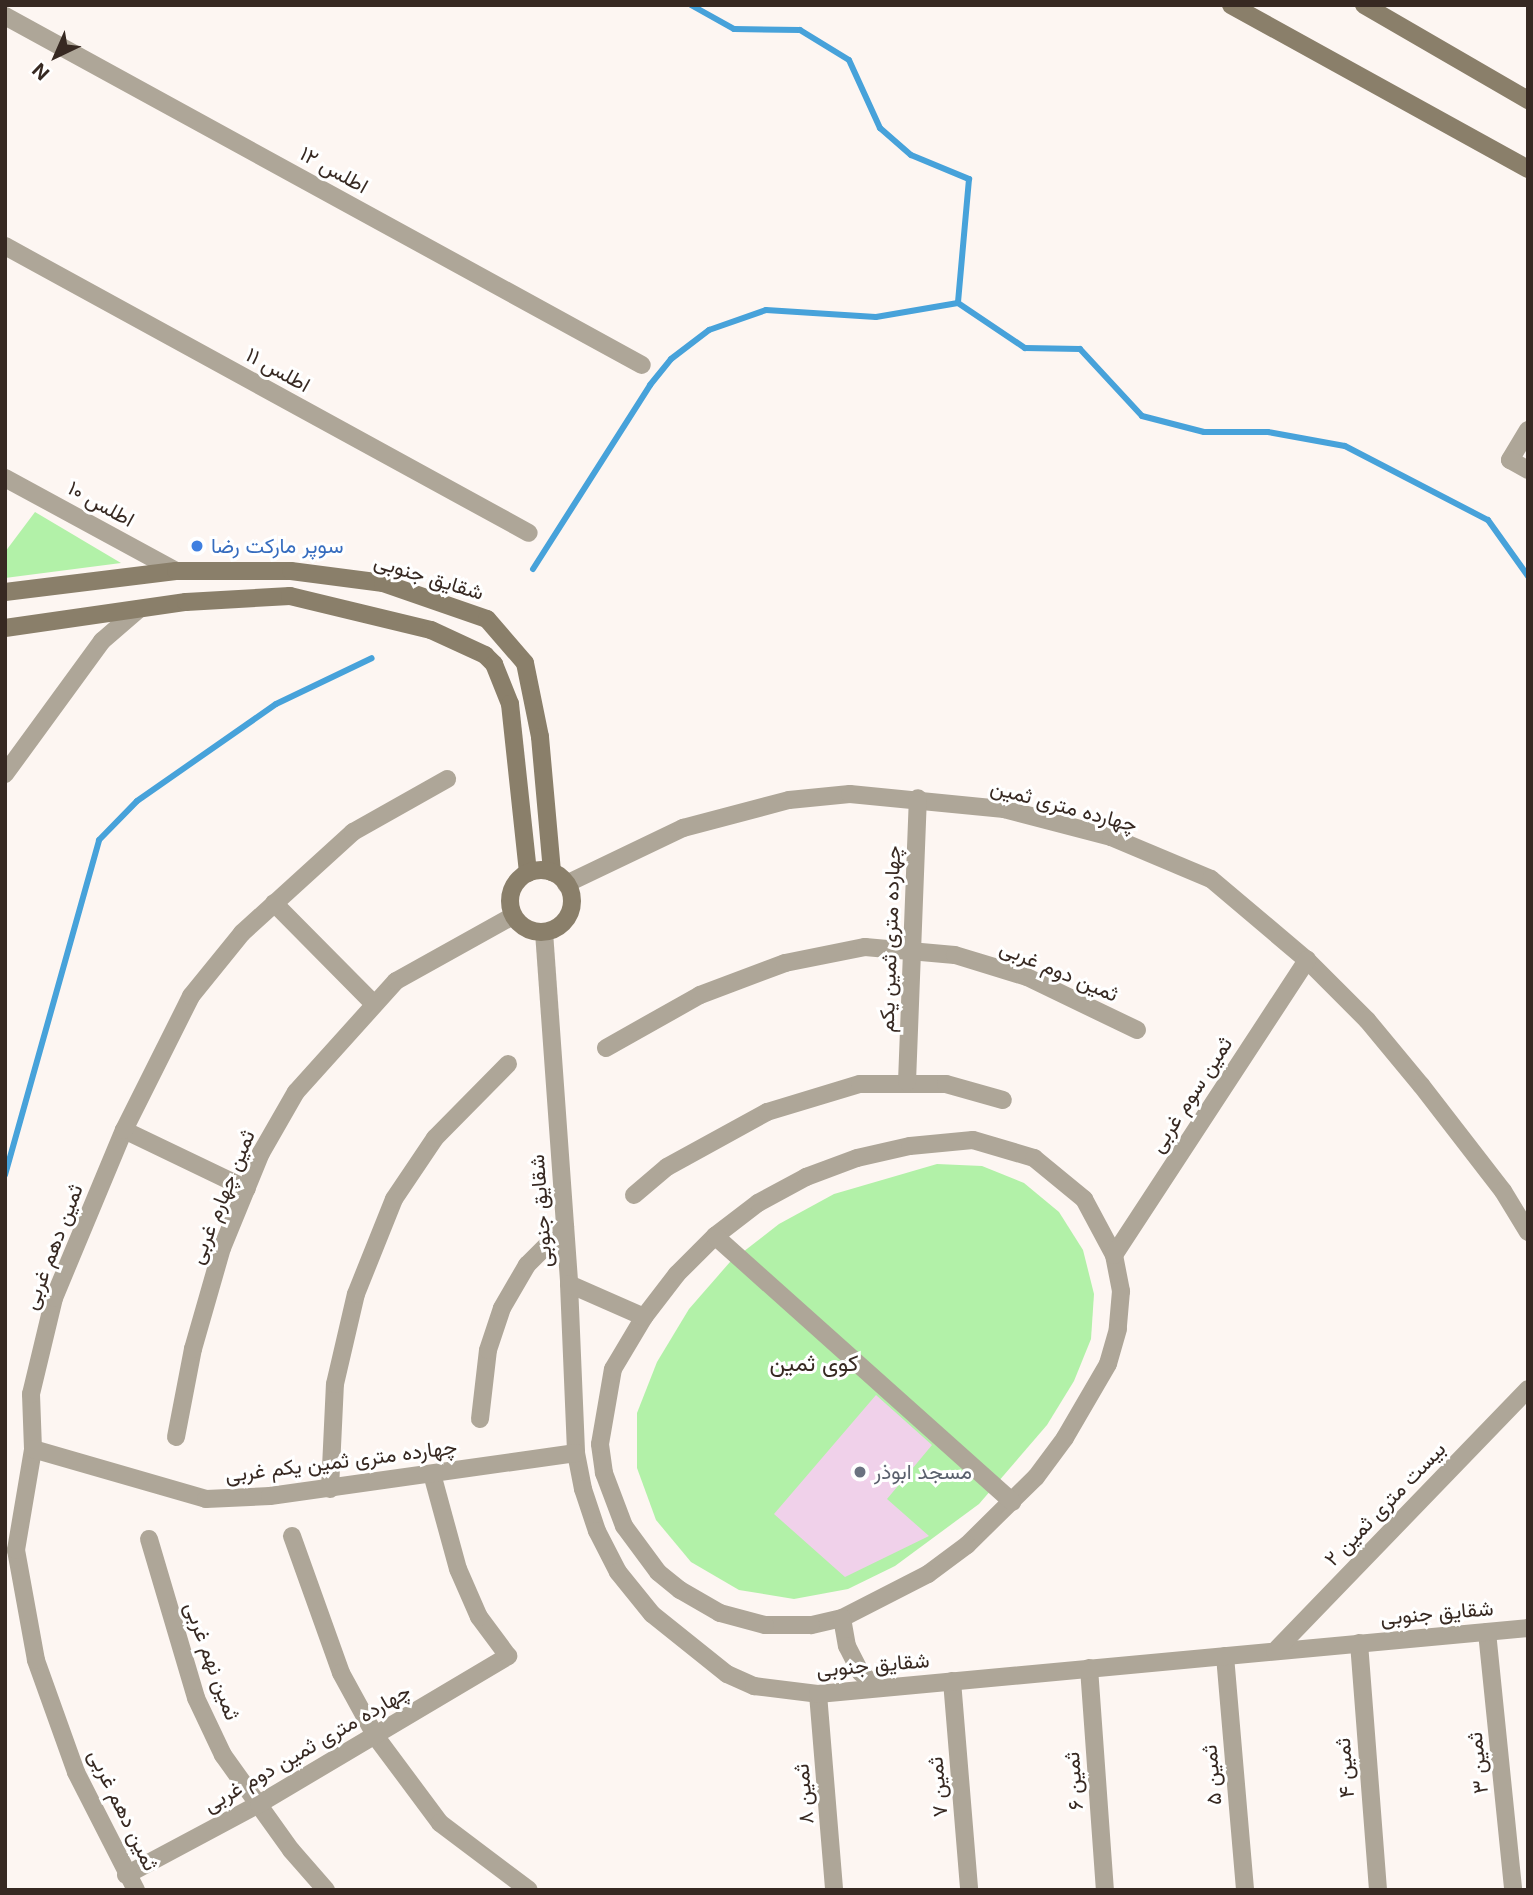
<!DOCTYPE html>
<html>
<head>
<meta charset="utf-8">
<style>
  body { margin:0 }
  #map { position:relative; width:1533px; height:1895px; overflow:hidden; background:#fdf6f2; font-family:Inter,Vazirmatn,sans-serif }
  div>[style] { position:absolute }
  .green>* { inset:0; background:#b2f1a8 }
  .stream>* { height:6px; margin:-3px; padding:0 3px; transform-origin:3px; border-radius:3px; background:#47a2da }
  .building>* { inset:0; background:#f0d1ea }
  .minor>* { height:18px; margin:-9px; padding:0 9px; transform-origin:9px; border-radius:9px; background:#aea698 }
  .tertiary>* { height:18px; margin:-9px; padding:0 9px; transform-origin:9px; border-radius:9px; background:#aea698 }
  .secondary>* { height:18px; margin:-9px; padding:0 9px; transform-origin:9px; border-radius:9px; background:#8a7f6a }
  .secondary>.ring { margin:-9px; padding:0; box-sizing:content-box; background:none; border:18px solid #8a7f6a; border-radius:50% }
  .dots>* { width:19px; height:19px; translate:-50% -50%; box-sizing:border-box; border:4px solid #fff; border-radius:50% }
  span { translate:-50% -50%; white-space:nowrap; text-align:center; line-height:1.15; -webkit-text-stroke:6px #fff; paint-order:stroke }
  .street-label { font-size:21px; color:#372922 }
  .shop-label { font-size:21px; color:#366cbe }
  .left { translate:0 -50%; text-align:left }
  .worship-label { font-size:21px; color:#5b616d }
  .neighbourhood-label { font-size:23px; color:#372922 }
  .frame { position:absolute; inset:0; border:7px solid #372922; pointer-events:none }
  .north { position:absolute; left:21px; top:21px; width:70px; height:70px; -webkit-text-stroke:5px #fff; paint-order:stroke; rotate:224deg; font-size:19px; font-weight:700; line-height:28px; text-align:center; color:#372922 }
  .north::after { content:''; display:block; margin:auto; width:24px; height:32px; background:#372922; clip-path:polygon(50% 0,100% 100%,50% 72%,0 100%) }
</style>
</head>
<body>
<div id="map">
  <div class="green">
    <i style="clip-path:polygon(35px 512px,121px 563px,5px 578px,5px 552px)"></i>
    <i style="clip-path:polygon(937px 1164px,982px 1166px,1024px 1183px,1059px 1212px,1083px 1250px,1094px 1294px,1091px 1339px,1074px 1381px,1047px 1425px,979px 1504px,895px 1566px,848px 1589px,794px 1599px,739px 1590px,691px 1562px,656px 1520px,637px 1468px,637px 1413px,657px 1362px,689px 1309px,730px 1262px,779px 1224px,834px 1194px)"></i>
  </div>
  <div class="stream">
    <i style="left:691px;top:5px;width:49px;rotate:29.2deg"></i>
    <i style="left:734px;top:29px;width:66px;rotate:0.9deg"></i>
    <i style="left:800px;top:30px;width:57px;rotate:31.5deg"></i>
    <i style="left:849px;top:60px;width:75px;rotate:65.5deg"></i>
    <i style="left:880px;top:128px;width:41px;rotate:41.1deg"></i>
    <i style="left:911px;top:155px;width:63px;rotate:22.5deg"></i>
    <i style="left:969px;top:179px;width:124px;rotate:95.1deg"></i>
    <i style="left:958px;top:303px;width:81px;rotate:33.9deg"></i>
    <i style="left:1025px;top:348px;width:55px;rotate:1deg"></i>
    <i style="left:1080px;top:349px;width:91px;rotate:47.2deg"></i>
    <i style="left:1142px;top:416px;width:64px;rotate:14.5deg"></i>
    <i style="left:1204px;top:432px;width:64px"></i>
    <i style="left:1268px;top:432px;width:78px;rotate:10.3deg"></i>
    <i style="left:1345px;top:446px;width:161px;rotate:27.4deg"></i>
    <i style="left:1488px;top:520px;width:69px;rotate:54.5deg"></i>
    <i style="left:533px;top:569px;width:218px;rotate:-57.5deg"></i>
    <i style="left:650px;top:385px;width:33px;rotate:-51deg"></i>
    <i style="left:671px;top:359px;width:48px;rotate:-37.3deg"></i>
    <i style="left:709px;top:330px;width:60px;rotate:-19.3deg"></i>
    <i style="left:766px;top:310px;width:110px;rotate:3.6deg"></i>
    <i style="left:876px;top:317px;width:83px;rotate:-9.7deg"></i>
    <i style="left:5px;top:1175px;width:348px;rotate:-74.3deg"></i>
    <i style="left:99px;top:840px;width:54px;rotate:-45.7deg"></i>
    <i style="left:137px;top:801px;width:169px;rotate:-34.9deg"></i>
    <i style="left:276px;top:704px;width:106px;rotate:-25.6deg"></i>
  </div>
  <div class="building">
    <i style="clip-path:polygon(876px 1395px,932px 1445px,887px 1499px,929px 1536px,845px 1577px,774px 1514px)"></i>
  </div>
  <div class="minor">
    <i style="left:5px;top:16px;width:726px;rotate:28.72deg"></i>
    <i style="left:5px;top:246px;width:597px;rotate:28.71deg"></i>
    <i style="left:1528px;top:430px;width:35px;rotate:121deg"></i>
    <i style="left:1510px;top:460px;width:21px;rotate:29deg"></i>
    <i style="left:5px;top:478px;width:195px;rotate:28.5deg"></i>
    <i style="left:5px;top:774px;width:165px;rotate:-53.9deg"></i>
    <i style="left:102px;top:641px;width:49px;rotate:-40.9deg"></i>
    <i style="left:274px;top:903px;width:142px;rotate:45.3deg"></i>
    <i style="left:606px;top:1048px;width:108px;rotate:-29.4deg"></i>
    <i style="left:700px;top:995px;width:91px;rotate:-20.6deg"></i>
    <i style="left:785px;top:963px;width:82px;rotate:-11.3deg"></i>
    <i style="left:865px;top:947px;width:90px;rotate:5.1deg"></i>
    <i style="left:955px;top:955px;width:75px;rotate:17deg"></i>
    <i style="left:1027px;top:977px;width:122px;rotate:25.7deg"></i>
    <i style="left:124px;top:1130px;width:136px;rotate:25.6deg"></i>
    <i style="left:634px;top:1195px;width:43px;rotate:-40.3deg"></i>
    <i style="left:667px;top:1167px;width:114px;rotate:-28.8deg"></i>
    <i style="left:767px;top:1112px;width:97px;rotate:-16.8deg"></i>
    <i style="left:860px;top:1084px;width:86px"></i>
    <i style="left:946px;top:1084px;width:59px;rotate:15.7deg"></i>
    <i style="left:480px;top:1419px;width:69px;rotate:-83.4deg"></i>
    <i style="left:488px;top:1350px;width:44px;rotate:-71.6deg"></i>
    <i style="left:502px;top:1308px;width:50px;rotate:-59.8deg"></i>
    <i style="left:527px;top:1265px;width:54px;rotate:-45deg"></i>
    <i style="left:176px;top:1437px;width:90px;rotate:-79.1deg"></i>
    <i style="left:193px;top:1349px;width:105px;rotate:-74deg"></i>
    <i style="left:222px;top:1248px;width:103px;rotate:-67.7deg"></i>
    <i style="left:261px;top:1153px;width:70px;rotate:-60.2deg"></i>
    <i style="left:296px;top:1092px;width:149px;rotate:-48deg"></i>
    <i style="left:396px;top:981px;width:134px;rotate:-29.1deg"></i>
    <i style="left:330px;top:1489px;width:105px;rotate:-87.3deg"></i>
    <i style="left:335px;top:1384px;width:92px;rotate:-76.9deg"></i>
    <i style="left:356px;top:1294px;width:102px;rotate:-68.2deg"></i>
    <i style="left:394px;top:1199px;width:73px;rotate:-56.1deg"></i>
    <i style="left:435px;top:1138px;width:104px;rotate:-45.4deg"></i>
    <i style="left:292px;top:1536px;width:145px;rotate:70.3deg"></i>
    <i style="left:341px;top:1673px;width:73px;rotate:61.3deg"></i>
    <i style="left:376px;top:1737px;width:107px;rotate:53.3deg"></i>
    <i style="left:440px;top:1823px;width:111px;rotate:37deg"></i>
    <i style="left:149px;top:1539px;width:166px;rotate:73.5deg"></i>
    <i style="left:196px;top:1698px;width:63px;rotate:64.7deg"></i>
    <i style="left:223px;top:1755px;width:117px;rotate:54.4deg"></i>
    <i style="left:291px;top:1850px;width:53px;rotate:48.8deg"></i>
    <i style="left:1487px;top:1632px;width:259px;rotate:84.2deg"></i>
    <i style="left:1359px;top:1643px;width:248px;rotate:85.6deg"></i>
    <i style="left:1225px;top:1656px;width:235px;rotate:85.1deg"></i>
    <i style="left:1089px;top:1668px;width:223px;rotate:85.9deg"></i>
    <i style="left:952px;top:1681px;width:210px;rotate:85.3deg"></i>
    <i style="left:818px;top:1694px;width:197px;rotate:85.3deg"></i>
    <i style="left:126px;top:1875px;width:151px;rotate:-28.1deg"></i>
    <i style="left:259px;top:1804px;width:290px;rotate:-30.7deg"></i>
    <i style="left:508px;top:1656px;width:49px;rotate:-126.6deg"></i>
    <i style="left:479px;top:1617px;width:52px;rotate:-113.6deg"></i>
    <i style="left:458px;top:1569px;width:98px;rotate:-105.3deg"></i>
    <i style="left:136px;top:1890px;width:132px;rotate:-117deg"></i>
    <i style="left:76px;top:1772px;width:119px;rotate:-109.7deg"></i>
    <i style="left:36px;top:1660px;width:112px;rotate:-100.3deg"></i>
    <i style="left:16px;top:1550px;width:102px;rotate:-80.4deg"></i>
    <i style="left:33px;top:1449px;width:55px;rotate:-92.1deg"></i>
    <i style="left:31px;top:1394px;width:99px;rotate:-76.5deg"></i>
    <i style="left:54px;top:1298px;width:182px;rotate:-67.4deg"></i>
    <i style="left:124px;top:1130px;width:150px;rotate:-63.4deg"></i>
    <i style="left:191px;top:996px;width:81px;rotate:-51deg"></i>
    <i style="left:242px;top:933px;width:150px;rotate:-42.3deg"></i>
    <i style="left:353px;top:832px;width:108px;rotate:-29.4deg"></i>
  </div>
  <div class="tertiary">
    <i style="left:566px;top:884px;width:130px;rotate:-25.6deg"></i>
    <i style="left:683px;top:828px;width:110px;rotate:-14.8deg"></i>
    <i style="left:789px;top:800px;width:61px;rotate:-5.6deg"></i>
    <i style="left:850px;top:794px;width:155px;rotate:5.6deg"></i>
    <i style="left:1004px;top:809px;width:111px;rotate:14.7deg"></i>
    <i style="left:1111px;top:837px;width:108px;rotate:22.8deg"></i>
    <i style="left:1211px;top:879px;width:126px;rotate:40.2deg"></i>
    <i style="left:1307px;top:960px;width:85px;rotate:45deg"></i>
    <i style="left:1367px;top:1020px;width:85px;rotate:50.3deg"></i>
    <i style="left:1421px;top:1085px;width:134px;rotate:52.3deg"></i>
    <i style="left:1503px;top:1191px;width:48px;rotate:58.6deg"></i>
    <i style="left:544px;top:932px;width:353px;rotate:85.9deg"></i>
    <i style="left:569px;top:1284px;width:169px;rotate:87.6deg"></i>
    <i style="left:576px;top:1453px;width:37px;rotate:79deg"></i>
    <i style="left:583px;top:1489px;width:44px;rotate:71.6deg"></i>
    <i style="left:597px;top:1531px;width:46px;rotate:62.9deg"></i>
    <i style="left:618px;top:1572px;width:54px;rotate:51deg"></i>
    <i style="left:652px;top:1614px;width:96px;rotate:38.7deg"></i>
    <i style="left:727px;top:1674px;width:30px;rotate:24deg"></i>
    <i style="left:754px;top:1686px;width:64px;rotate:7.1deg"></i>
    <i style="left:818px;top:1694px;width:713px;rotate:-5.31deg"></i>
    <i style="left:907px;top:1082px;width:284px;rotate:-87.8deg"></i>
    <i style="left:973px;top:1140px;width:64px;rotate:16.4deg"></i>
    <i style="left:1034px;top:1158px;width:65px;rotate:39.4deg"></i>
    <i style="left:1084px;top:1199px;width:64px;rotate:61.8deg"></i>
    <i style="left:1114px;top:1255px;width:37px;rotate:79deg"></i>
    <i style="left:1121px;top:1291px;width:38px;rotate:95deg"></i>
    <i style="left:1118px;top:1329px;width:36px;rotate:106deg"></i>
    <i style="left:1108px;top:1364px;width:86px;rotate:120.2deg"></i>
    <i style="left:1065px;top:1438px;width:49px;rotate:126.6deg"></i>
    <i style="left:1036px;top:1477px;width:97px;rotate:135.4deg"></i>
    <i style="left:967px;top:1545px;width:49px;rotate:143.4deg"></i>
    <i style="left:928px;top:1574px;width:97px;rotate:152.9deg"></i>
    <i style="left:842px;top:1618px;width:32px;rotate:167deg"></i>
    <i style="left:811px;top:1625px;width:46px;rotate:180deg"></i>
    <i style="left:765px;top:1625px;width:47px;rotate:-165.1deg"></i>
    <i style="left:720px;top:1613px;width:46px;rotate:-150.1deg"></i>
    <i style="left:680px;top:1590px;width:28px;rotate:-141deg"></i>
    <i style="left:658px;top:1572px;width:57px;rotate:-126.5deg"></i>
    <i style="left:624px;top:1526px;width:57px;rotate:-110.7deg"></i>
    <i style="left:604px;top:1473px;width:29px;rotate:-98deg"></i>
    <i style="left:600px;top:1444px;width:76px;rotate:-80.2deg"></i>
    <i style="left:613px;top:1369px;width:61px;rotate:-59.2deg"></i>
    <i style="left:644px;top:1317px;width:54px;rotate:-52.5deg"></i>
    <i style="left:677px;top:1274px;width:54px;rotate:-45deg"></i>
    <i style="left:715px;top:1236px;width:54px;rotate:-37.5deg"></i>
    <i style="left:758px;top:1203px;width:55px;rotate:-28.4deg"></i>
    <i style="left:806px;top:1177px;width:54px;rotate:-20.4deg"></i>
    <i style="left:857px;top:1158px;width:54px;rotate:-12.8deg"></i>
    <i style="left:910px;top:1146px;width:63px;rotate:-5.4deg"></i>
    <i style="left:715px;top:1236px;width:399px;rotate:41.8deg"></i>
    <i style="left:1114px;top:1255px;width:353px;rotate:-56.8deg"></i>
    <i style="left:569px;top:1284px;width:82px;rotate:23.7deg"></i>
    <i style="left:33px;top:1449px;width:180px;rotate:16.1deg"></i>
    <i style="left:206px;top:1499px;width:64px;rotate:-2.7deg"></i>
    <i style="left:270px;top:1496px;width:309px;rotate:-8deg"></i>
    <i style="left:842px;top:1618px;width:28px;rotate:80deg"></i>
    <i style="left:847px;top:1646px;width:29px;rotate:63deg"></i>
    <i style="left:860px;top:1672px;width:23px;rotate:43deg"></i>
    <i style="left:1275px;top:1651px;width:364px;rotate:-46deg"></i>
  </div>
  <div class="secondary">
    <i style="left:1231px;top:5px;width:339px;rotate:28.9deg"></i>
    <i style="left:1364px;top:5px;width:190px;rotate:30.1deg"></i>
    <i style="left:5px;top:592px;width:172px;rotate:-7deg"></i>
    <i style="left:176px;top:571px;width:115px"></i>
    <i style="left:291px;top:571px;width:93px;rotate:7.4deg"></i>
    <i style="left:383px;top:583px;width:110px;rotate:19.1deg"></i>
    <i style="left:487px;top:619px;width:58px;rotate:49.2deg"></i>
    <i style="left:525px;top:663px;width:76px;rotate:78.5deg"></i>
    <i style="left:540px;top:737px;width:136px;rotate:84.9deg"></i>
    <i style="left:5px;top:628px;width:183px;rotate:-8.2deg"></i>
    <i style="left:186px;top:602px;width:104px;rotate:-3.3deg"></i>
    <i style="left:290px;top:596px;width:145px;rotate:13.6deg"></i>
    <i style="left:431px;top:630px;width:60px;rotate:24.8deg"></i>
    <i style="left:485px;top:655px;width:13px;rotate:45deg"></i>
    <i style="left:494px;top:664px;width:43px;rotate:68.2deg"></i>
    <i style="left:510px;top:704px;width:170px;rotate:83.9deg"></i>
    <i class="ring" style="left:510px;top:870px;width:44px;height:44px"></i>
  </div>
  <div class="dots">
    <i style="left:197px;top:546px;background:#3f7fe0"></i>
    <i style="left:860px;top:1472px;background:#6b7280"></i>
  </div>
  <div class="street-label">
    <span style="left:334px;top:170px;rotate:29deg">اطلس ۱۲</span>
    <span style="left:278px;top:370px;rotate:29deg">اطلس ۱۱</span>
    <span style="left:101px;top:504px;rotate:29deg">اطلس ۱۰</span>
    <span style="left:429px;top:577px;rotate:17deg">شقایق جنوبی</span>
    <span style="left:1064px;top:806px;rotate:15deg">چهارده متری ثمین</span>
    <span style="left:890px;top:939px;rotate:-88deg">چهارده متری ثمین یکم</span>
    <span style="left:1059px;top:971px;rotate:23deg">ثمین دوم غربی</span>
    <span style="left:1191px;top:1095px;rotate:-57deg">ثمین سوم غربی</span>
    <span style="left:222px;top:1197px;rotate:-68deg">ثمین چهارم غربی</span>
    <span style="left:541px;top:1211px;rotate:-94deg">شقایق جنوبی</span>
    <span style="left:53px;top:1247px;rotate:-69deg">ثمین دهم غربی</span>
    <span style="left:341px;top:1461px;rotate:-7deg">چهارده متری ثمین یکم غربی</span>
    <span style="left:1385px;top:1504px;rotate:-46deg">بیست متری ثمین ۲</span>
    <span style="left:1437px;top:1613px;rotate:-5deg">شقایق جنوبی</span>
    <span style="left:212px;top:1661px;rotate:70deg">ثمین نهم غربی</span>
    <span style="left:873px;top:1665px;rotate:-5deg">شقایق جنوبی</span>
    <span style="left:307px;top:1748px;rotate:-30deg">چهارده متری ثمین دوم غربی</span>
    <span style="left:1478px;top:1763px;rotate:-96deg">ثمین ۳</span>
    <span style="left:1345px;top:1768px;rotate:-94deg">ثمین ۴</span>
    <span style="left:1212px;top:1775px;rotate:-95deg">ثمین ۵</span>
    <span style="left:1074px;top:1781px;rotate:-94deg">ثمین ۶</span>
    <span style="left:938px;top:1787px;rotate:-95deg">ثمین ۷</span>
    <span style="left:804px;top:1794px;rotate:-95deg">ثمین ۸</span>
    <span style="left:123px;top:1810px;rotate:64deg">ثمین دهم غربی</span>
  </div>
  <div class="shop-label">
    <span class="left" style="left:211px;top:546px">سوپر مارکت رضا</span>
  </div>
  <div class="worship-label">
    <span class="left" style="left:874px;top:1472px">مسجد ابوذر</span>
  </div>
  <div class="neighbourhood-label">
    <span style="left:814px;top:1363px">کوی ثمین</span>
  </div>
  <div class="frame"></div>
  <div class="north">N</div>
</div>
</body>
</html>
